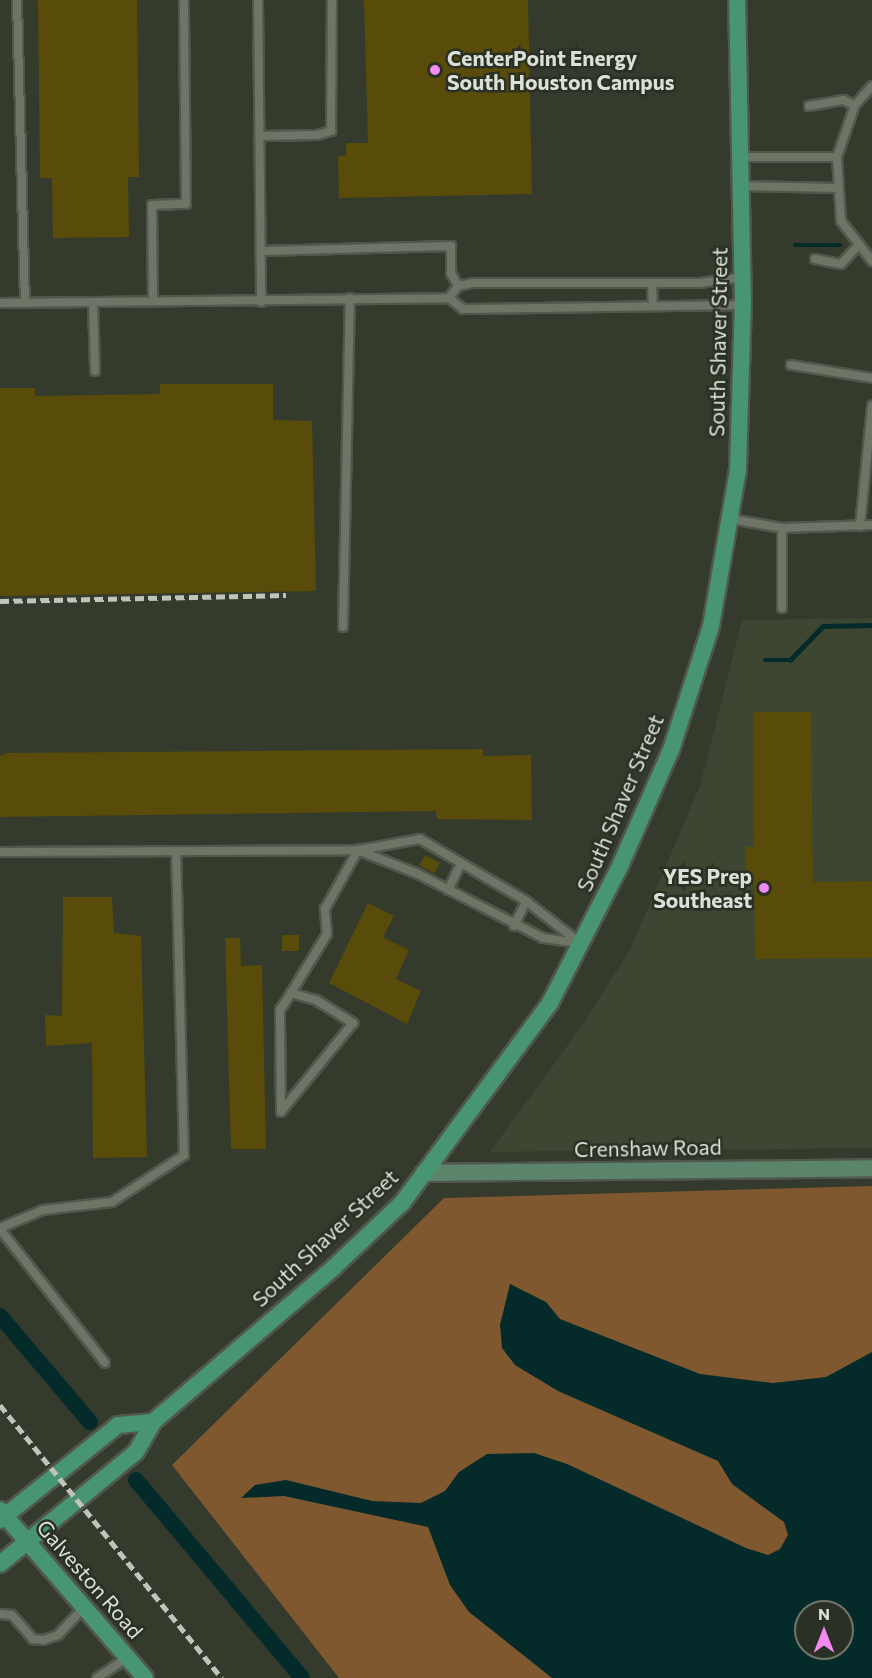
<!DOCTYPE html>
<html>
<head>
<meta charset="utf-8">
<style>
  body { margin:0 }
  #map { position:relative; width:872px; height:1678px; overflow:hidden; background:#343b2d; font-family:Commissioner,sans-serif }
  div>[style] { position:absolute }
  .built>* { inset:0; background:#3c4632 }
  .green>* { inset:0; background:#805830 }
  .water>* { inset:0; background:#052a2a }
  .stream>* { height:4.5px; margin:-2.25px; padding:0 2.25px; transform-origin:2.25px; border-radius:2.25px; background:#052a2a }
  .canal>* { height:16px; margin:-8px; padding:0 8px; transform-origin:8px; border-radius:8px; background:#052a2a }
  .building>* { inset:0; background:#594c0a; transform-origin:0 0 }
  .roads { filter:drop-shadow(2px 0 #51574c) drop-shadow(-2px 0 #51574c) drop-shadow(0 2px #51574c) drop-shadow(0 -2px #51574c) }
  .service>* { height:8px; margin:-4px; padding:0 4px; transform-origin:4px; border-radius:4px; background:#6e7566 }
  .secondary>* { height:16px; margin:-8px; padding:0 8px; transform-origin:8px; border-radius:8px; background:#5a856b }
  .primary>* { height:16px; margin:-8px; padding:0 8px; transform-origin:8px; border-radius:8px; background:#479571 }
  .rail>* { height:4.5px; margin-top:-2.25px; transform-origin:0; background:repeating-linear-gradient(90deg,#bfc5bb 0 9px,transparent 0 13.5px) }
  .dots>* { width:16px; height:16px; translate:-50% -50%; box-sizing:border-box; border:3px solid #2a3023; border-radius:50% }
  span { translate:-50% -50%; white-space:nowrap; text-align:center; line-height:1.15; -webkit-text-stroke:5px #2a3023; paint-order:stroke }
  .poi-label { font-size:21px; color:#dce1d8; font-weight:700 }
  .left { translate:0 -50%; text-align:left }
  .right { translate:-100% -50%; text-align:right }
  .street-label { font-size:21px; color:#dce1d8 }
  .north { position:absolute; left:794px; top:1600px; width:60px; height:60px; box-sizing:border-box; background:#2a3023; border:2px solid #71776b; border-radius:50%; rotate:0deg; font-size:16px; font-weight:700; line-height:24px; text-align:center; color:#dce1d8 }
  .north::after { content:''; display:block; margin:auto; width:21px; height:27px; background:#f38af1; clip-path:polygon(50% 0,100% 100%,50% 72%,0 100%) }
</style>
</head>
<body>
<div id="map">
  <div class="built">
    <i style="clip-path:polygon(872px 618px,872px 1148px,490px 1152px,581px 1027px,631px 948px,700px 786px,742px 620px)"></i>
  </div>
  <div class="green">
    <i style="clip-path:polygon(evenodd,872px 1186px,872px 1678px,339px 1678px,172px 1465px,444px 1198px,872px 1186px,806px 1612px,842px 1612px,842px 1648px,806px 1648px,806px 1612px)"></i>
  </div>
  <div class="water">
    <i style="clip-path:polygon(evenodd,510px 1284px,546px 1302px,560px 1319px,700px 1374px,773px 1383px,826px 1377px,872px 1352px,872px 1678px,552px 1678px,469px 1612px,450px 1585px,428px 1527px,284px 1496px,241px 1498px,255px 1485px,286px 1480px,372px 1501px,421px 1503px,445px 1491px,459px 1472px,487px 1454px,534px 1453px,567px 1464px,746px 1548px,768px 1555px,780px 1549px,788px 1535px,784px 1522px,732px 1484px,718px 1461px,558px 1391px,515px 1365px,502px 1348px,500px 1325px,510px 1284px,806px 1612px,842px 1612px,842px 1648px,806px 1648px,806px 1612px)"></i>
  </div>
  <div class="stream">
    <i style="left:795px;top:245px;width:45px"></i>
    <i style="left:765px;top:660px;width:25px"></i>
    <i style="left:790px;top:660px;width:47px;rotate:-45.9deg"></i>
    <i style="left:823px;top:626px;width:49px;rotate:-1.2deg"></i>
  </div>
  <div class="canal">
    <i style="left:0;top:1316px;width:139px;rotate:49.7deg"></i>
    <i style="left:136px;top:1480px;width:258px;rotate:50deg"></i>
  </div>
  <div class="building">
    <i style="clip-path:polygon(38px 0,137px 0,139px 177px,128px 177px,129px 237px,53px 238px,52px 178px,40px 178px)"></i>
    <i style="clip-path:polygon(364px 0,528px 0,532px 194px,339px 198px,338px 156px,346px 156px,346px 143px,368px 143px)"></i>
    <i style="clip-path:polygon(160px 384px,273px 384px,273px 420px,312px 421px,316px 591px,0 596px,0 388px,35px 388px,35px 396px,160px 394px)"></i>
    <i style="clip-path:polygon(753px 712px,811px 712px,813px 882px,872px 881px,872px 958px,755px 959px,754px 882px,746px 882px,745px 847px,754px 847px)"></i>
    <i style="clip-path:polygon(483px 749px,483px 756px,531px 755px,532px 820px,437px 819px,436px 811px,0 817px,0 756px,6px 753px)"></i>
    <i style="left:425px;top:855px;width:17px;height:12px;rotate:28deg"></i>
    <i style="clip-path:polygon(63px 897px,112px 897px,114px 933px,141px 936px,147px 1157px,93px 1158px,92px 1043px,46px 1046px,45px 1015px,62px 1016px)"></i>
    <i style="clip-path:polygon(368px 903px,394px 916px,383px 937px,409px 950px,396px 979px,421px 991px,407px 1024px,329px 983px)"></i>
    <i style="left:282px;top:935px;width:17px;height:16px"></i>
    <i style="clip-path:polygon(225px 938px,240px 938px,241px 966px,262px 965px,266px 1149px,231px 1149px)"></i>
  </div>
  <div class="roads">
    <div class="service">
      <i style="left:17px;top:0;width:303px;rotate:88.5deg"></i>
      <i style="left:258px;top:0;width:302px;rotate:89.4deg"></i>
      <i style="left:872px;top:86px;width:25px;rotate:132deg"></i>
      <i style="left:855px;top:105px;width:55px;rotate:109.1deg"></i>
      <i style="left:837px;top:157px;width:64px;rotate:86.4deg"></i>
      <i style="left:841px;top:221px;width:51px;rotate:52.2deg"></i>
      <i style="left:809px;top:106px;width:35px;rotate:-10deg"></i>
      <i style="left:843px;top:100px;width:13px;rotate:23deg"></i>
      <i style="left:260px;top:136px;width:57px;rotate:-1deg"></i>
      <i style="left:317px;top:135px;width:15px;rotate:-16deg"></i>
      <i style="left:331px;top:131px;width:131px;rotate:-89.6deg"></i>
      <i style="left:741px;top:157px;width:96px"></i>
      <i style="left:742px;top:186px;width:96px;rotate:1.2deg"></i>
      <i style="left:261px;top:251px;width:190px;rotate:-1.5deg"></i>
      <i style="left:451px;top:246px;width:27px;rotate:90deg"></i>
      <i style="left:451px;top:273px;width:15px;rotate:62deg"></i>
      <i style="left:815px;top:259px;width:26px;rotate:11deg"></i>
      <i style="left:841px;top:264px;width:25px;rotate:-47deg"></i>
      <i style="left:652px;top:283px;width:23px;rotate:88deg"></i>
      <i style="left:449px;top:298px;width:15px;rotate:-53deg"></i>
      <i style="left:458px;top:286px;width:16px;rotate:-11deg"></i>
      <i style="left:474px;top:283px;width:226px"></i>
      <i style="left:700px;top:283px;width:43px;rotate:-7.9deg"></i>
      <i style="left:153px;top:301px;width:96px;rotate:-90.6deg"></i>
      <i style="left:152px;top:205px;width:34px;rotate:-2deg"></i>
      <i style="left:186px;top:204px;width:204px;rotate:-90.6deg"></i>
      <i style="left:93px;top:302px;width:69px;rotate:88.3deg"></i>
      <i style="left:0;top:303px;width:449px;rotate:-0.6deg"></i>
      <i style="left:449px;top:298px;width:18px;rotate:38deg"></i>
      <i style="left:463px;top:309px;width:280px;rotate:-0.8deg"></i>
      <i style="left:791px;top:365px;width:82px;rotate:9.1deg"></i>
      <i style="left:731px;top:519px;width:52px;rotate:10deg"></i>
      <i style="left:782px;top:528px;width:90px;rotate:-1.9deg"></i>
      <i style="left:860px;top:526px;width:121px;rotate:-84.3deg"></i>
      <i style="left:782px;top:528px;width:80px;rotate:90deg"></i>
      <i style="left:343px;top:627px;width:329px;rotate:-88.8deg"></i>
      <i style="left:360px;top:851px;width:62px;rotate:21.6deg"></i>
      <i style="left:418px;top:874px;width:140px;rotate:27.1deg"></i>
      <i style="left:543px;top:938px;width:37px;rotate:8deg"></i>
      <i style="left:0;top:852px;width:358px;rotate:-0.3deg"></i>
      <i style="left:358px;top:850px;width:63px;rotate:-10.1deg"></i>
      <i style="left:420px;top:839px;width:123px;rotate:30.3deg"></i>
      <i style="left:526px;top:901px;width:68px;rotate:37.9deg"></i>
      <i style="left:448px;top:890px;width:28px;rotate:-64deg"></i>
      <i style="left:514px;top:926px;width:28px;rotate:-64deg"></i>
      <i style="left:291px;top:993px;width:26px;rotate:16deg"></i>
      <i style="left:316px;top:1000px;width:44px;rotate:31.9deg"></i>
      <i style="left:353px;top:1023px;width:114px;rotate:129deg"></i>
      <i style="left:281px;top:1112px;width:102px;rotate:-90.6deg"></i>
      <i style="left:280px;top:1010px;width:20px;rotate:-57deg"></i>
      <i style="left:291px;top:993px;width:69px;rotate:-58.6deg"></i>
      <i style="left:327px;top:934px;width:25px;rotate:-95deg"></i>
      <i style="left:325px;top:909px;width:68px;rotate:-60.8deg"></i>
      <i style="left:0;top:1228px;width:47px;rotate:-22.7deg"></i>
      <i style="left:43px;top:1210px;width:69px;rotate:-6.6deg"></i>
      <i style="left:112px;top:1202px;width:86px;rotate:-33.1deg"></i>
      <i style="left:184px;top:1155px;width:303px;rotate:-91.5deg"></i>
      <i style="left:0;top:1229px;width:170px;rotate:51.9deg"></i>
      <i style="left:0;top:1614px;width:12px;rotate:5deg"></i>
      <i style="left:12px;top:1615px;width:32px;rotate:49deg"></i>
      <i style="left:33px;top:1639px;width:10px;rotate:6deg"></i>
      <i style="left:43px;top:1640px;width:16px;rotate:-18deg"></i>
      <i style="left:58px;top:1635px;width:37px;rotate:-47deg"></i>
      <i style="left:97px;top:1678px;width:37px;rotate:-34deg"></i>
    </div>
    <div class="secondary">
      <i style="left:424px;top:1173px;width:448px;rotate:-0.6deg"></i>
    </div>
    <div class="primary">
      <i style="left:0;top:1510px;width:222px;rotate:49.2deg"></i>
      <i style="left:0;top:1520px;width:151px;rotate:-38.8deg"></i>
      <i style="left:118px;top:1425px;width:35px;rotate:-5deg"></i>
      <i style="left:0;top:1564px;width:176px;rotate:-39.5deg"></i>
      <i style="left:136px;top:1452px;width:34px;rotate:-60deg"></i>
      <i style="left:153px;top:1422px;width:237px;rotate:-40.5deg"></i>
      <i style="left:333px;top:1268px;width:95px;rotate:-43.3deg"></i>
      <i style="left:402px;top:1203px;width:249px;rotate:-53.5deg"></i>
      <i style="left:550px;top:1003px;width:154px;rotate:-62.9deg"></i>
      <i style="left:620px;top:866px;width:127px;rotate:-66.3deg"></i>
      <i style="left:671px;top:750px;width:130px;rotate:-72.1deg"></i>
      <i style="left:711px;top:626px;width:159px;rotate:-80.2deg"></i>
      <i style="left:738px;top:469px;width:164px;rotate:-88.3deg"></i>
      <i style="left:743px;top:305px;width:305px;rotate:-91.1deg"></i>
    </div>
  </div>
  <div class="rail">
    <i style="left:0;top:601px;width:286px;rotate:-1.2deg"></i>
    <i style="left:0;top:1405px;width:352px;rotate:50.9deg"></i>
  </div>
  <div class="dots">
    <i style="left:435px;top:70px;background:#f38af1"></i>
    <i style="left:764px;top:888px;background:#f38af1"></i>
  </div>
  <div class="poi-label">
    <span class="left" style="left:447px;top:70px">CenterPoint Energy<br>South Houston Campus</span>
    <span class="right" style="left:752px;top:888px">YES Prep<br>Southeast</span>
  </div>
  <div class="street-label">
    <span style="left:718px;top:342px;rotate:-89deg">South Shaver Street</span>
    <span style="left:620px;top:803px;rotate:-67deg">South Shaver Street</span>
    <span style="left:648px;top:1148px;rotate:-1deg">Crenshaw Road</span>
    <span style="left:325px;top:1238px;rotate:-43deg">South Shaver Street</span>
    <span style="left:90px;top:1579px;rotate:49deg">Galveston Road</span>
  </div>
  <div class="north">N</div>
</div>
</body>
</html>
